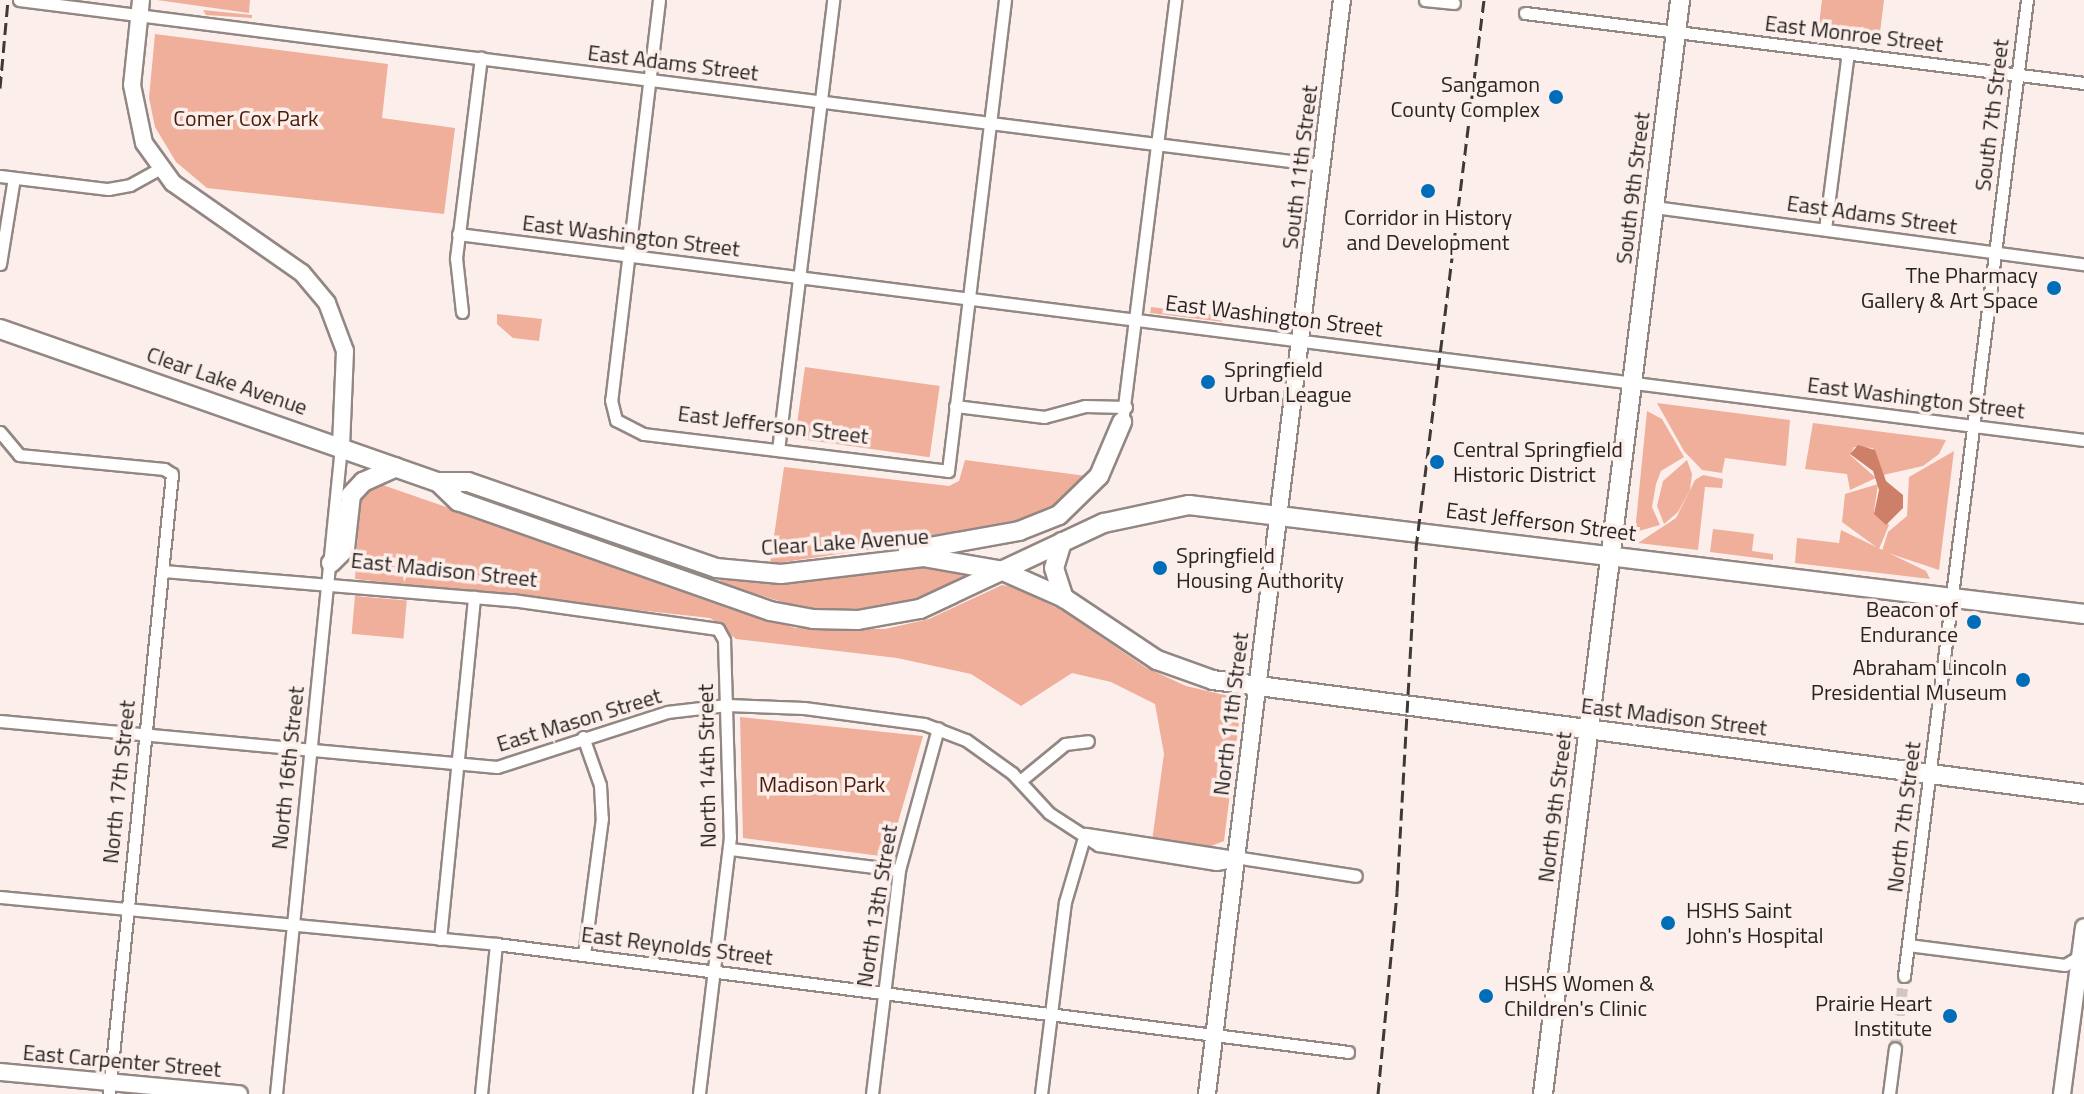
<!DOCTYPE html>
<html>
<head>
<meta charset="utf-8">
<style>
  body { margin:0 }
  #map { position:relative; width:2084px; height:1094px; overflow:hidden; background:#fcefeb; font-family:"Titillium Web",sans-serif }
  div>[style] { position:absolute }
  .green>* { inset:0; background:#efaf9b; transform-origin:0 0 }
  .water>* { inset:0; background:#cd8067 }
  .street-tunnel>* { height:11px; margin-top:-5.5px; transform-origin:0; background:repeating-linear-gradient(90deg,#d2c6c3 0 11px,transparent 0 16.5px) }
  .roads { filter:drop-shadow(2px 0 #928783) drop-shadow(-2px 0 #928783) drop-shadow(0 2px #928783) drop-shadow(0 -2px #928783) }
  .street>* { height:11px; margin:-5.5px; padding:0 5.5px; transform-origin:5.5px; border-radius:5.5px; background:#fff }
  .secondary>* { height:16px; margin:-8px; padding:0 8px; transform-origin:8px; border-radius:8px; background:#fff }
  .primary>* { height:18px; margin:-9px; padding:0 9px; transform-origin:9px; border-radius:9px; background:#fff }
  .rail>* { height:3px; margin-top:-1.5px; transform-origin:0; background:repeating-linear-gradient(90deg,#3f3a38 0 12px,transparent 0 18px) }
  .dots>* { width:22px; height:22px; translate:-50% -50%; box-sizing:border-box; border:4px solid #fcefeb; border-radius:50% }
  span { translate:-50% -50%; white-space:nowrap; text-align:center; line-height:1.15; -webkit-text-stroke:7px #fcefeb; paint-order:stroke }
  .street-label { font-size:22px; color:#282422 }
  .poi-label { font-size:22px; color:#282422 }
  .right { translate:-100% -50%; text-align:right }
  .left { translate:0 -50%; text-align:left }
  .park-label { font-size:22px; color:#4b1a08 }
</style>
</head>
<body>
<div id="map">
  <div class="green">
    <i style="clip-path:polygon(157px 0,250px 0,249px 13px)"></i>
    <i style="clip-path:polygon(1822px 0,1884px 0,1879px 41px,1818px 33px)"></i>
    <i style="clip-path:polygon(203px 10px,252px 15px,252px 18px,206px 15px)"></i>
    <i style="clip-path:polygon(155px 34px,388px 64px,382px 118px,455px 128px,444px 214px,207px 188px,176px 162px,155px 127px,149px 98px)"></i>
    <i style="left:1151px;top:307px;width:72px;height:6px;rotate:7deg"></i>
    <i style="clip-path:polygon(497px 314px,542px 319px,539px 341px,513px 338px,497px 324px)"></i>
    <i style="left:805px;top:367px;width:136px;height:72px;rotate:8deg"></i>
    <i style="clip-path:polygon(1657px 403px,1790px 420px,1786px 466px,1725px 458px,1722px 473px,1702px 470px,1684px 451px)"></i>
    <i style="clip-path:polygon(1647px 411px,1662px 419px,1684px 457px,1661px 471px,1656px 484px,1652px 507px,1660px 525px,1635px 532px)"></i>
    <i style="clip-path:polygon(1813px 423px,1946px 440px,1939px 454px,1923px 466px,1883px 475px,1873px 448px,1854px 447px,1850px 455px,1876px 478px,1850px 490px,1847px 474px,1805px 469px)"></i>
    <i style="clip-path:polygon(1954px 451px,1939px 570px,1882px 551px,1888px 532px,1907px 516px,1909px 477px)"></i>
    <i style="clip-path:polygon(965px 460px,1094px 477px,1065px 505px,991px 532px,770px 564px,784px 467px,949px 486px,959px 481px)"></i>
    <i style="clip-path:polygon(1687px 460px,1692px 474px,1690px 490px,1678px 512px,1664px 524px,1657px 506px,1663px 481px)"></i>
    <i style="clip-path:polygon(1703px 475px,1723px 479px,1722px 488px,1705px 487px,1698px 550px,1638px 543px,1676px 518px,1695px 480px)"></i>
    <i style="clip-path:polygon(377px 483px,795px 628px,885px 629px,929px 619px,1002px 585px,1015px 587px,1063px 611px,1145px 667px,1186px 686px,1242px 699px,1224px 841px,1206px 848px,1152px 841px,1164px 754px,1155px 704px,1111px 682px,1072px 673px,1021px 706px,971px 674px,897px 658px,736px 639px,710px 618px,355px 579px,360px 496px)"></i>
    <i style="clip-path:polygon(1878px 484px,1874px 512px,1889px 525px,1879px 549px,1842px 522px,1845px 494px)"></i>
    <i style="clip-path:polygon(1713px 529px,1754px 534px,1752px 551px,1773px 554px,1773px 560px,1710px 552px)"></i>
    <i style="clip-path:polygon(1841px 530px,1926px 571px,1930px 579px,1795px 563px,1797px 538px,1839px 543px)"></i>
    <i style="clip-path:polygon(914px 567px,969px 575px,922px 598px,846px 611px,802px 608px,720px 583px,721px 578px,794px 583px)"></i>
    <i style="left:355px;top:596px;width:52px;height:38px;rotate:5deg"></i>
    <i style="clip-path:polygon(740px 717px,923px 736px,888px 857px,743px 838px)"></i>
  </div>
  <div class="water">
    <i style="clip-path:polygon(1858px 445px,1875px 450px,1886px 481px,1903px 495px,1903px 508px,1886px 525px,1874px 514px,1879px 490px,1873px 471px,1850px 454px)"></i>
  </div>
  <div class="street-tunnel">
    <i style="left:1895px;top:1048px;width:73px;rotate:-82.9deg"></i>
  </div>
  <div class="roads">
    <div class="street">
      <i style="left:19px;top:0;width:1313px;rotate:7.22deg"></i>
      <i style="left:659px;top:0;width:403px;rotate:96.8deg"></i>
      <i style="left:611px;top:400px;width:21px;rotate:76deg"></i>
      <i style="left:616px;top:420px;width:31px;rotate:27deg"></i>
      <i style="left:644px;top:434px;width:306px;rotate:6.9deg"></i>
      <i style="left:948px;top:471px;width:474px;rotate:-83.1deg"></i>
      <i style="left:1425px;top:0;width:29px;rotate:6deg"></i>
      <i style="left:1525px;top:13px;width:563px;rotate:7.14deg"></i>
      <i style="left:0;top:176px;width:109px;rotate:6.9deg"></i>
      <i style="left:108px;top:189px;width:22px;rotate:-10deg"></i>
      <i style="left:130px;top:185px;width:33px;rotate:-29deg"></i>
      <i style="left:1654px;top:207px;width:434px;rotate:7.6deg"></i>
      <i style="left:1825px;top:229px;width:177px;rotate:-82.6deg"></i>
      <i style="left:458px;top:234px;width:1639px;rotate:7.22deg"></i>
      <i style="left:0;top:264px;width:87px;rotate:-80.8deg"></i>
      <i style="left:462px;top:312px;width:54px;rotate:-96.3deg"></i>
      <i style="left:456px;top:258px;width:202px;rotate:-82.9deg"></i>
      <i style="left:955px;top:406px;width:90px;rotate:7deg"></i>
      <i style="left:1044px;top:417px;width:42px;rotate:-15deg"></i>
      <i style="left:1085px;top:406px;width:41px;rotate:1.4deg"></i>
      <i style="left:1122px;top:422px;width:425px;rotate:-82.8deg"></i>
      <i style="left:0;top:432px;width:30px;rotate:50deg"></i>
      <i style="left:19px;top:455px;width:146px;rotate:5.5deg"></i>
      <i style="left:164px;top:469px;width:9px;rotate:32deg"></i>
      <i style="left:172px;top:474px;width:623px;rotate:95.8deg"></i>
      <i style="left:778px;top:450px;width:453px;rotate:-83deg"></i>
      <i style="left:163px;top:571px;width:350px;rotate:4.8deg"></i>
      <i style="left:512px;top:600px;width:208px;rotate:8deg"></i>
      <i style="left:718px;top:629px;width:13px;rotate:61deg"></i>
      <i style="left:724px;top:640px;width:197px;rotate:88.3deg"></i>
      <i style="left:730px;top:837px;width:259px;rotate:96.9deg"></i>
      <i style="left:0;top:721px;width:499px;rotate:5.3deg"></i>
      <i style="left:497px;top:767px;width:179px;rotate:-17.9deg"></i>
      <i style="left:667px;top:712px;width:60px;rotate:-6.7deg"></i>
      <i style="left:727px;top:705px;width:77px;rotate:2.2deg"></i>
      <i style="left:804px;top:708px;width:121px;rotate:7.6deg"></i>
      <i style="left:924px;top:724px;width:45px;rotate:20.9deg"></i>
      <i style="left:966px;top:740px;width:57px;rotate:35.7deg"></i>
      <i style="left:1012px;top:773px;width:54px;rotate:47.2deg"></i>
      <i style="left:1049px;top:813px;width:59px;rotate:33.1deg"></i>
      <i style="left:1098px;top:845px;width:120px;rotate:9.1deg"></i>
      <i style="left:1216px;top:864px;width:20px;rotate:-9deg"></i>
      <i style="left:583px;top:737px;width:51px;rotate:70.5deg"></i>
      <i style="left:600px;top:785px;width:33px;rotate:87deg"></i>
      <i style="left:602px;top:818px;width:138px;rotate:97.5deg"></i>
      <i style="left:1020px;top:781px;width:58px;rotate:-39.4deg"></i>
      <i style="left:1065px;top:744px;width:23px;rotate:-7deg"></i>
      <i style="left:1086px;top:834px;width:273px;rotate:8.8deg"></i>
      <i style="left:730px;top:849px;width:170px;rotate:7.1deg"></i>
      <i style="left:0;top:897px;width:498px;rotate:5.4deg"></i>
      <i style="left:496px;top:944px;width:859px;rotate:7.22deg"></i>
      <i style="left:440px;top:939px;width:344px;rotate:-84.3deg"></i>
      <i style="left:1908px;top:945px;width:158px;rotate:7.3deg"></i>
      <i style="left:2065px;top:965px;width:21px;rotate:-31deg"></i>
      <i style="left:1904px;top:976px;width:984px;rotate:-82.82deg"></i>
      <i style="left:276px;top:1094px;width:651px;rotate:-84.27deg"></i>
      <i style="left:481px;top:1094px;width:151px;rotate:-84.3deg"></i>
      <i style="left:872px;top:1094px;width:226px;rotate:-83.1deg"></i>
      <i style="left:899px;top:870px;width:147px;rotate:-74.6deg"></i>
      <i style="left:1041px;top:1094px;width:193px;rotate:-82.9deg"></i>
      <i style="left:1065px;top:902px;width:71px;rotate:-73.6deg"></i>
      <i style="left:1889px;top:1094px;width:46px;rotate:-82.6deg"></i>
    </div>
    <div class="secondary">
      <i style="left:141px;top:0;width:85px;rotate:96deg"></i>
      <i style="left:132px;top:85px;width:59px;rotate:78.3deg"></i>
      <i style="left:144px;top:143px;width:49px;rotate:54.1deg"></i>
      <i style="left:173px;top:183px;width:157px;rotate:34.9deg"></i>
      <i style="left:302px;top:273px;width:39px;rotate:50deg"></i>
      <i style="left:327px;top:303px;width:51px;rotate:69.4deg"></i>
      <i style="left:345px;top:351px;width:95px;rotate:92.4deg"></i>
      <i style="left:0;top:1072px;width:240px;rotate:5.3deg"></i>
      <i style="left:1207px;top:1094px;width:1102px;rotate:-82.97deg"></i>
      <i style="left:2062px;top:1094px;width:168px;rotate:-82.5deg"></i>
    </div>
    <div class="primary">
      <i style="left:0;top:329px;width:464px;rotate:19.3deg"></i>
      <i style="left:438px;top:482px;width:30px"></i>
      <i style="left:468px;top:482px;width:262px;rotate:19.1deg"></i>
      <i style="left:716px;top:568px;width:65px;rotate:5.3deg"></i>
      <i style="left:781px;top:574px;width:143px;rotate:-6.8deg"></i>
      <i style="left:923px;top:557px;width:81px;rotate:9.9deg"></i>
      <i style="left:1003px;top:571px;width:67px;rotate:23.9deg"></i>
      <i style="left:1064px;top:598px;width:112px;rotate:33.7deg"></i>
      <i style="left:1157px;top:660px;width:59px;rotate:19.7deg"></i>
      <i style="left:1213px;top:680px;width:878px;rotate:7.46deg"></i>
      <i style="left:438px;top:482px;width:28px;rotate:44deg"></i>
      <i style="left:458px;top:501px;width:331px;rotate:19.4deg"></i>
      <i style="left:770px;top:611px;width:44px;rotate:10.5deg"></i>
      <i style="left:813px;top:619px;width:45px;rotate:1.3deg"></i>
      <i style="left:858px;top:620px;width:63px;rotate:-10.1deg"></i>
      <i style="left:920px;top:609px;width:203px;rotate:-25.1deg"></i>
      <i style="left:1104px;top:523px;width:87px;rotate:-12deg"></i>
      <i style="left:1189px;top:505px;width:902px;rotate:6.94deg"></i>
      <i style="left:1062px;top:542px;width:27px;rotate:107deg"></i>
      <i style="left:1054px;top:568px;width:32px;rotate:72deg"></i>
      <i style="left:908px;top:551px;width:113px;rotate:-10.2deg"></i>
      <i style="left:1019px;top:531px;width:43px;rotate:-21.8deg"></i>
      <i style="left:1059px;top:515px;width:56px;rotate:-44.3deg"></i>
      <i style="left:1099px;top:476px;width:59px;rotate:-66.9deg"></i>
      <i style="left:331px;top:563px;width:20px;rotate:-45deg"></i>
      <i style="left:345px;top:549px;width:54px;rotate:-83.7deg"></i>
      <i style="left:351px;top:495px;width:18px;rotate:-47deg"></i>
      <i style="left:363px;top:482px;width:36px;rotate:-24deg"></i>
      <i style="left:1543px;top:1094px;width:1103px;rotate:-82.86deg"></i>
    </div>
  </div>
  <div class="rail">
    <i style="left:0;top:88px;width:88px;rotate:-84.8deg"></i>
    <i style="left:1378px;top:1094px;width:203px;rotate:-84.6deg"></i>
    <i style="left:1397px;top:892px;width:345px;rotate:-86.8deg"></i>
    <i style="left:1416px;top:548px;width:552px;rotate:-82.93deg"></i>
  </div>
  <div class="dots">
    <i style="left:1556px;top:97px;background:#006db8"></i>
    <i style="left:1428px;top:191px;background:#006db8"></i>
    <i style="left:2054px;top:288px;background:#006db8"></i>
    <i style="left:1208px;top:382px;background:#006db8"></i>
    <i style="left:1437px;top:462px;background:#006db8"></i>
    <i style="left:1160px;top:568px;background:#006db8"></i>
    <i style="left:1974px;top:622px;background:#006db8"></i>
    <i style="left:2023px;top:680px;background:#006db8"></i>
    <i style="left:1668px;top:923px;background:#006db8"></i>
    <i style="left:1486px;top:996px;background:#006db8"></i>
    <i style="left:1950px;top:1016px;background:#006db8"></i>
  </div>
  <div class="street-label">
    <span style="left:1854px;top:34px;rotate:7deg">East Monroe Street</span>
    <span style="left:673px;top:63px;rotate:7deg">East Adams Street</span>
    <span style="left:1992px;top:115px;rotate:-83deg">South 7th Street</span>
    <span style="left:1300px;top:167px;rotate:-83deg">South 11th Street</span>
    <span style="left:1633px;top:188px;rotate:-83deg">South 9th Street</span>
    <span style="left:1872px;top:215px;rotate:8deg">East Adams Street</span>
    <span style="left:631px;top:236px;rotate:7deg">East Washington Street</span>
    <span style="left:1274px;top:316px;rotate:7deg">East Washington Street</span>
    <span style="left:227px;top:381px;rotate:19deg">Clear Lake Avenue</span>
    <span style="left:1916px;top:398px;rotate:7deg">East Washington Street</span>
    <span style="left:773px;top:425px;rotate:7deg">East Jefferson Street</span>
    <span style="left:1541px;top:522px;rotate:7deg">East Jefferson Street</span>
    <span style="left:845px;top:542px;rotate:-4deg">Clear Lake Avenue</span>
    <span style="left:444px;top:570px;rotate:6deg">East Madison Street</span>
    <span style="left:1231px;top:714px;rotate:-83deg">North 11th Street</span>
    <span style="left:1674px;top:717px;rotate:7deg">East Madison Street</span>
    <span style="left:579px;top:720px;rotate:-17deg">East Mason Street</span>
    <span style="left:707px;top:766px;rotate:-91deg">North 14th Street</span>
    <span style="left:288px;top:768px;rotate:-84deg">North 16th Street</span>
    <span style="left:119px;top:782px;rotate:-84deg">North 17th Street</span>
    <span style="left:1555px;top:807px;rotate:-83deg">North 9th Street</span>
    <span style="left:1904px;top:817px;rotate:-83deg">North 7th Street</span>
    <span style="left:877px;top:906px;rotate:-81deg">North 13th Street</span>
    <span style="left:677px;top:946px;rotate:7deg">East Reynolds Street</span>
    <span style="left:122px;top:1061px;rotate:5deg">East Carpenter Street</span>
  </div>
  <div class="poi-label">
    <span class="right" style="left:1540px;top:97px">Sangamon<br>County Complex</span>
    <span style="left:1428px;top:230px">Corridor in History<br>and Development</span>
    <span class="right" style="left:2038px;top:288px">The Pharmacy<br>Gallery &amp; Art Space</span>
    <span class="left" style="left:1224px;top:382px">Springfield<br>Urban League</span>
    <span class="left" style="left:1453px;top:462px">Central Springfield<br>Historic District</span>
    <span class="left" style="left:1176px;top:568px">Springfield<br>Housing Authority</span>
    <span class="right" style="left:1958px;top:622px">Beacon of<br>Endurance</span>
    <span class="right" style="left:2007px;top:680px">Abraham Lincoln<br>Presidential Museum</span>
    <span class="left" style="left:1686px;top:923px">HSHS Saint<br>John's Hospital</span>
    <span class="left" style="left:1504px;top:996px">HSHS Women &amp;<br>Children's Clinic</span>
    <span class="right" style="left:1932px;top:1016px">Prairie Heart<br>Institute</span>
  </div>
  <div class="park-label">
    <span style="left:246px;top:119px">Comer Cox Park</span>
    <span style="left:822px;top:785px">Madison Park</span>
  </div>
</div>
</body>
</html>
